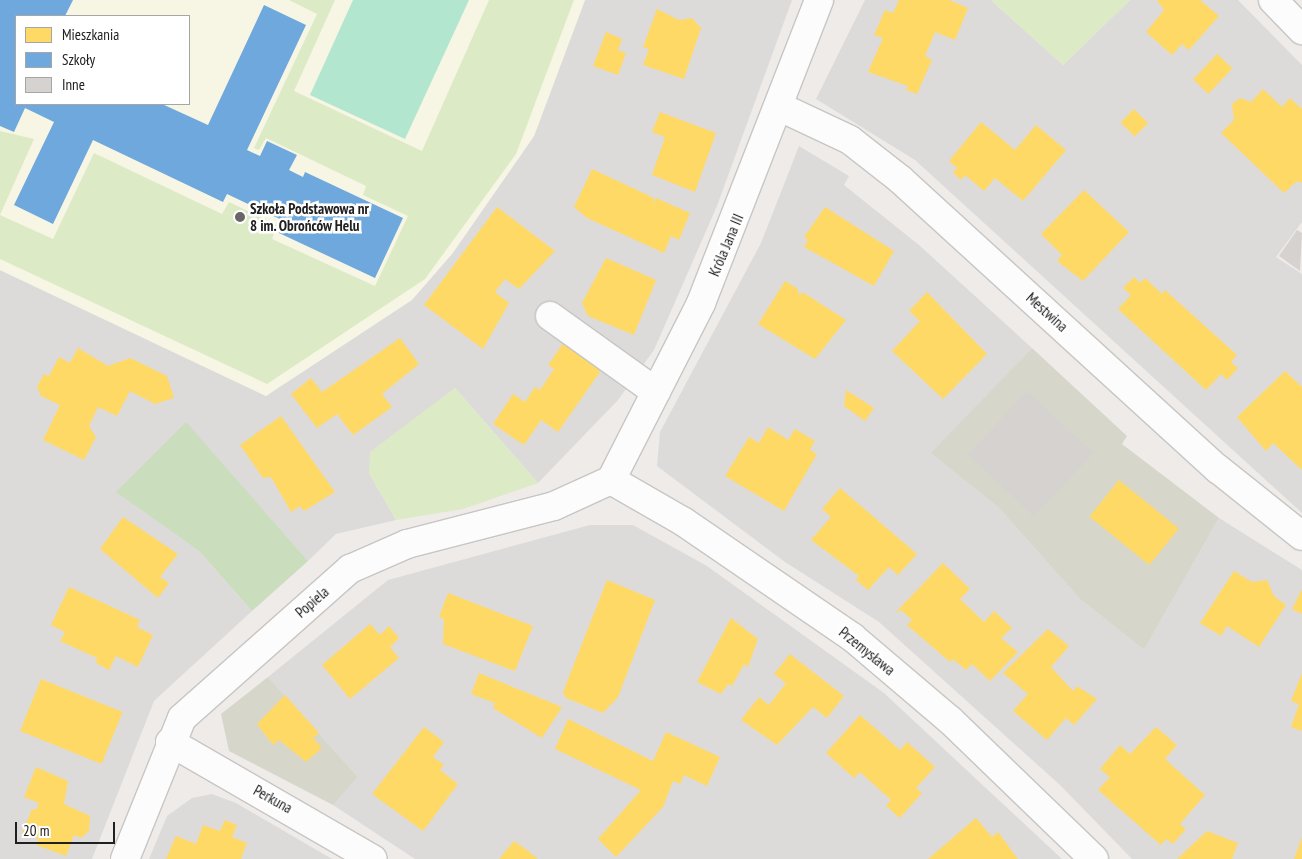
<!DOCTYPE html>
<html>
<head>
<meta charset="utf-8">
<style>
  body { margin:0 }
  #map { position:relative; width:1302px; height:859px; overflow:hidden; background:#eeebe8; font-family:"PT Sans Narrow",sans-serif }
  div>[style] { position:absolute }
  .residential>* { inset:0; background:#dddbda }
  .education>* { inset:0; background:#f7f5e4 }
  .construction>* { inset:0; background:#d7d6ca }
  .grass>* { inset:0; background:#dcebc6 }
  .forest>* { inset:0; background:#caddbd }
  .pitch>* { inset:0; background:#b3e6ce }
  .homes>* { inset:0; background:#ffd966; transform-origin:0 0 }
  .schools>* { inset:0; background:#6fa8dc }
  .building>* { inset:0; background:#d5d2cf; transform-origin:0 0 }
  .roads { filter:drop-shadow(1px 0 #c7c6c4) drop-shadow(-1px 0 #c7c6c4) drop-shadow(0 1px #c7c6c4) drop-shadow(0 -1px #c7c6c4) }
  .minor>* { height:28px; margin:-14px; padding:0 14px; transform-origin:14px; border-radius:14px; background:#fcfcfc }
  .dots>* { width:14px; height:14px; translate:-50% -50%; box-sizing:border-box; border:2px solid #fff; border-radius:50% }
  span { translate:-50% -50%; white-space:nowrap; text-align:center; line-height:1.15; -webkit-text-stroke:5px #fff; paint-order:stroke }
  .poi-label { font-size:15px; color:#202020; font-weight:700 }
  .left { translate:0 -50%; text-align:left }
  .street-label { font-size:15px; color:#202020 }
  .legend { position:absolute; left:15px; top:15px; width:175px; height:90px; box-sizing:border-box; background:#fff; border:1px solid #a6a6a6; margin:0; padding:6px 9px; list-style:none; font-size:15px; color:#202020 }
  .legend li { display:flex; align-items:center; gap:10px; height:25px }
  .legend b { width:25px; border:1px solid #a6a6a6 }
  .scale { position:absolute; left:15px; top:822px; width:100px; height:22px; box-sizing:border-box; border:2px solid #202020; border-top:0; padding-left:6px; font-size:15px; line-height:18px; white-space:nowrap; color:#202020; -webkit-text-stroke:4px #fff; paint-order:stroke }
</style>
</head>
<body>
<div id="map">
  <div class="residential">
    <i style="clip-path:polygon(585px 0,792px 0,717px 206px,654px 350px,618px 400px,538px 483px,455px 388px,369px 473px,396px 520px,336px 534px,308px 561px,186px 423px,117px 492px,199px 551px,252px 611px,154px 701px,92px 859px,0 859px,0 270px,266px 396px,452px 254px,534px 136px)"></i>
    <i style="clip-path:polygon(865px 0,991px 0,1063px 65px,1130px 0,1238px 0,1302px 65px,1302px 222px,1276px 257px,1302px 274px,1302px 513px,915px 160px,816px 99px)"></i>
    <i style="clip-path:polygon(799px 146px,849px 176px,844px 185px,919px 245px,1032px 348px,932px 453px,998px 507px,1080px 599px,1144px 650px,1219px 518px,1302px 570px,1302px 859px,1132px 859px,1060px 785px,879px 622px,785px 562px,657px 466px,660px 432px,761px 243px)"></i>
    <i style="clip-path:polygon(590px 525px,633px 525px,707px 566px,884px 693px,1062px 859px,415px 859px,333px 805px,358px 777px,268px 677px,388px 580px)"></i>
    <i style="clip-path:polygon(212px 794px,236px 803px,332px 859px,149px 859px,167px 816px,192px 798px)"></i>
  </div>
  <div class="education">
    <i style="clip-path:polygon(evenodd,0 0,585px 0,534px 136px,452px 254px,412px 300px,266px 396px,0 270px,0 0,16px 16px,189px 16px,189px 104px,16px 104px,16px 16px)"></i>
  </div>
  <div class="construction">
    <i style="clip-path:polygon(1032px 348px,1127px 436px,1122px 444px,1219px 518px,1144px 650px,1080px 599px,998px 507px,931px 453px)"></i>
    <i style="clip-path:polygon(268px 677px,358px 777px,333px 805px,229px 751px,221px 714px)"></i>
  </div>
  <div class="grass">
    <i style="clip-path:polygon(289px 0,335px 0,294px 91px,422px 151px,489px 0,574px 0,516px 154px,425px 279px,267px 384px,0 259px,0 131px,34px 139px,0 215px,53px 239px,94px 153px,222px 214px,229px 202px,277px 225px,272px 239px,375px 286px,408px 216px,363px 195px,366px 186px,266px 138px,259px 150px,254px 148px,317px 14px)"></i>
    <i style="clip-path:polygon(991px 0,1130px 0,1063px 65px)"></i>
    <i style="clip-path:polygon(455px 388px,538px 483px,463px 509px,396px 520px,369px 473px,370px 452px)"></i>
  </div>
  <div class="forest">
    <i style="clip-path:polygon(186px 422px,308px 561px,252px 611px,199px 551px,116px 492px)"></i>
  </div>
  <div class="pitch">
    <i style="clip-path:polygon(353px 0,469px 0,405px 139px,310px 95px)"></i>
  </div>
  <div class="homes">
    <i style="clip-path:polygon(899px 0,949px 0,968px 8px,955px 40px,935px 32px,925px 56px,932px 60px,917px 94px,906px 90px,908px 86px,868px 72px,883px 38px,874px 35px,885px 10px,893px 13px)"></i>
    <i style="clip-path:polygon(1157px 0,1200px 0,1219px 16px,1189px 50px,1182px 44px,1172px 55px,1146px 32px,1164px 10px)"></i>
    <i style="clip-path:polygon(657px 9px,679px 20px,692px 18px,701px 28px,684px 79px,643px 65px,649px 49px,643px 47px)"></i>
    <i style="clip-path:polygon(606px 32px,622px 39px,618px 50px,626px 53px,618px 75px,593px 66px)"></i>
    <i style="left:1217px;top:54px;width:21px;height:35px;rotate:43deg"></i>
    <i style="clip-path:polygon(1263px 89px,1282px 107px,1290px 98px,1302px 109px,1302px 183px,1297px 181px,1284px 193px,1221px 133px,1234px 120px,1232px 104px,1240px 98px,1251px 102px)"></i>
    <i style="left:1134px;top:109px;width:20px;height:19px;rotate:45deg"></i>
    <i style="clip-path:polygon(660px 112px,716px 133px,695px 192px,652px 175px,665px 137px,652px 132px)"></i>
    <i style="clip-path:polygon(981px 122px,1015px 150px,1036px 125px,1066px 150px,1023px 201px,995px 178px,984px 191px,965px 175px,961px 180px,953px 173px,957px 168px,949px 161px)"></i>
    <i style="clip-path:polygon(592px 169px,654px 198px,653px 205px,656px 198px,690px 213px,679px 240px,671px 236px,664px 253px,587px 218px,574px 207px)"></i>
    <i style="clip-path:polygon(1084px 190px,1129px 232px,1083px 281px,1057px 261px,1062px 255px,1041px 234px)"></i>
    <i style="clip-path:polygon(497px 207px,555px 251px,519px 289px,505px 279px,495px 292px,509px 303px,483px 349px,424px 305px)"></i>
    <i style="clip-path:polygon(825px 207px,894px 251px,874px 286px,804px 247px,808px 240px,804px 237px)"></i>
    <i style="clip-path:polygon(606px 258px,656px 280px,634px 335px,588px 316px,582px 303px)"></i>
    <i style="clip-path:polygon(1134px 277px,1140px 283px,1145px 278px,1162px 294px,1165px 290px,1237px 355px,1231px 362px,1238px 368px,1227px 380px,1221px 374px,1206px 390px,1118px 309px,1131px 295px,1123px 288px)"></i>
    <i style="clip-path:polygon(785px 281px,798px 289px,798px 294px,804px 293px,846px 320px,815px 359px,758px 324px)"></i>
    <i style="clip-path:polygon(927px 292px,987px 354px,943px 399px,892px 351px,920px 321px,909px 311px)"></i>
    <i style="clip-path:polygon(400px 338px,419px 364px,382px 394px,392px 407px,353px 435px,337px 414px,317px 428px,291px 394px,311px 378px,322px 392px)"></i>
    <i style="clip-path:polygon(564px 342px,602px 369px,558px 432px,541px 420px,524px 445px,493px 424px,513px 394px,525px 402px,535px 387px,540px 390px,554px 369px,548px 365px)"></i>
    <i style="clip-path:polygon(78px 348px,108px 366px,130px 358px,167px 376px,174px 398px,155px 404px,130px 391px,117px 416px,98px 407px,89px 426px,96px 437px,84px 460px,43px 440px,60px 405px,41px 396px,37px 387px,44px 374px,49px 376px,59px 357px,70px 363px)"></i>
    <i style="clip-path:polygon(1285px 371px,1302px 387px,1302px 470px,1273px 443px,1266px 451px,1237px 417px)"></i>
    <i style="clip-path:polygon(846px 390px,874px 408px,865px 421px,844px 406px)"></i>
    <i style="clip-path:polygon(281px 416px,335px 492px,304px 511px,300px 506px,291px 512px,271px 477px,263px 478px,240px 445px)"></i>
    <i style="clip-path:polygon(768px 427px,788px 440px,795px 429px,815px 441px,810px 450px,817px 454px,784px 511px,725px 476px,749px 437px,759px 443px)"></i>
    <i style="left:1119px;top:480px;width:77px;height:47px;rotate:39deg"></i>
    <i style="clip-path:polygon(840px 488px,917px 554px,898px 575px,889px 567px,868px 590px,856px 580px,859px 576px,811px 540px,831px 517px,822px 509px)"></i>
    <i style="clip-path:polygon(123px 517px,178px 554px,160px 577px,169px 583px,158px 598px,100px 549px)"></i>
    <i style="clip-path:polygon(943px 563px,970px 589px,960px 599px,984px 622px,994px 611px,1012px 628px,1001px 638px,1018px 652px,990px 681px,972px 664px,966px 670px,953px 659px,950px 662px,907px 625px,912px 620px,901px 610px,895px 613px)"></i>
    <i style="clip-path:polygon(1234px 571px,1252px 582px,1267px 580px,1274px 596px,1286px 605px,1259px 647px,1227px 626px,1221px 636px,1200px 623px)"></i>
    <i style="clip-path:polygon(607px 580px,655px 600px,618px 697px,603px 713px,566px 698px,563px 692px)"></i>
    <i style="clip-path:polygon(69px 587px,140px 620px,137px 627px,153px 635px,138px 667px,116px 656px,109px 670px,96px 663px,97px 658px,60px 641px,65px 632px,51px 625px)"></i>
    <i style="clip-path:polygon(1302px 589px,1302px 614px,1292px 609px)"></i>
    <i style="clip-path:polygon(448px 593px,533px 626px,515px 671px,443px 644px,444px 619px,439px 617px)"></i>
    <i style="clip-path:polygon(731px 618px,758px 639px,748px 667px,744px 664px,732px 686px,728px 684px,721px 694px,697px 682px)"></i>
    <i style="clip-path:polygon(370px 624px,380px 635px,389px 626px,399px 638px,390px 647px,399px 658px,350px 699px,322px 665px)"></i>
    <i style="clip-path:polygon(1048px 629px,1069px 646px,1051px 667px,1073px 691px,1077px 686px,1097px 699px,1074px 725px,1066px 718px,1047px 740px,1013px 711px,1028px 694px,1003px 673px)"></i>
    <i style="clip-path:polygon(790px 654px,844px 696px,827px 718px,813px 707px,777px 745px,741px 720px,759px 697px,769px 705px,786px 683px,774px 674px)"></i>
    <i style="clip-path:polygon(479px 673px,562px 707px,542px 738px,493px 708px,495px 703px,471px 694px)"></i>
    <i style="clip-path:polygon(1302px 673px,1302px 731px,1291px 727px,1299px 704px,1291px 701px)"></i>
    <i style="left:41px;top:679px;width:88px;height:56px;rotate:22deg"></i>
    <i style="clip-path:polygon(285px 695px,319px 733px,313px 738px,322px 748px,306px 762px,279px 740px,273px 745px,257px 724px)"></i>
    <i style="clip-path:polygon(860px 715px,900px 750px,907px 742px,935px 767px,916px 788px,922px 793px,900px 818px,886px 806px,891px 800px,860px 772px,854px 778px,826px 753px)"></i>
    <i style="clip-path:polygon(568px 719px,653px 761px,666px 732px,720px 757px,707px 786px,684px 775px,680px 784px,673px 781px,663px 807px,616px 857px,598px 839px,641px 790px,555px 749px)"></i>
    <i style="clip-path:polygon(424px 727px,444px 742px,433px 757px,444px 765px,440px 770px,458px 784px,423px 831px,372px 794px)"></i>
    <i style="clip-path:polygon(1156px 727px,1177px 745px,1165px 759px,1205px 795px,1180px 824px,1186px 829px,1173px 844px,1166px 839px,1161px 845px,1098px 790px,1110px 777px,1100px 769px,1120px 745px,1130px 754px)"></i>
    <i style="clip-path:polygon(36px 767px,68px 781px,64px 804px,90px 816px,89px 831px,81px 838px,74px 835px,66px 856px,36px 845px,39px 839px,22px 833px,32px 809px,36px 810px,39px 803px,24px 797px)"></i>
    <i style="clip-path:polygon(976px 818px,992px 837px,998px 832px,1018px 859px,928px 859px)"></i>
    <i style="clip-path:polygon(225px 820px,237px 825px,232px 837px,247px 843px,241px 859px,166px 859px,176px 836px,196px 844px,203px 825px,220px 831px)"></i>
    <i style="clip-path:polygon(1207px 831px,1238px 843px,1232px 859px,1177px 859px)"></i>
    <i style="clip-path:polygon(1302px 837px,1302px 859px,1294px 859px)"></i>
    <i style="clip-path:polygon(514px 841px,527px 850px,538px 859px,499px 859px)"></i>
  </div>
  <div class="schools">
    <i style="clip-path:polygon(0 0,73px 0,65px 16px,16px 16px,16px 104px,162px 104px,208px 125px,264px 5px,306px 25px,247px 150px,260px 156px,267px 141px,297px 155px,289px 170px,303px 177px,305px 172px,403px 218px,375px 278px,279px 233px,284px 221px,227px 194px,223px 202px,93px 140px,53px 224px,14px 205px,54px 122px,25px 108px,14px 132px,0 126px)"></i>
  </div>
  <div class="building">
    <i style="clip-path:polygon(1297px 230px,1302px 233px,1300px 271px,1279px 256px)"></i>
    <i style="left:1027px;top:391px;width:91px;height:87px;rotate:43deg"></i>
  </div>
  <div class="roads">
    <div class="minor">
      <i style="left:1273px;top:0;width:42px;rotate:46deg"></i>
      <i style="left:780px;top:107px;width:77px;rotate:25.2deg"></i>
      <i style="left:850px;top:140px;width:65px;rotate:38.1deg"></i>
      <i style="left:901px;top:180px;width:429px;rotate:42.4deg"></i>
      <i style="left:1218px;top:469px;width:107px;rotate:38.6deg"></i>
      <i style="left:550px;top:316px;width:130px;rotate:35.6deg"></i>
      <i style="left:611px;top:480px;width:84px;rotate:29.9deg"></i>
      <i style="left:684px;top:522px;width:204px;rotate:34.4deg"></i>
      <i style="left:852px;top:637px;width:128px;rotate:40.3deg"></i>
      <i style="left:950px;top:720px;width:200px;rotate:44deg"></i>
      <i style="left:611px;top:480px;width:199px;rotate:-63deg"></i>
      <i style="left:701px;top:303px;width:325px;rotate:-68.7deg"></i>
      <i style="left:170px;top:742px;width:234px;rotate:30deg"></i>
      <i style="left:125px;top:859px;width:152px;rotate:-68deg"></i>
      <i style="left:182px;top:718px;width:225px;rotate:-41.6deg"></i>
      <i style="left:350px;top:569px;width:62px;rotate:-23.7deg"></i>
      <i style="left:407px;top:544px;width:152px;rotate:-14.5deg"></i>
      <i style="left:554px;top:506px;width:63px;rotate:-24.5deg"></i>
    </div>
  </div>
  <div class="dots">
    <i style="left:240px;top:217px;background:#686766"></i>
  </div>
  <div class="poi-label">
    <span class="left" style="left:250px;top:217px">Szkoła Podstawowa nr<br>8 im. Obrońców Helu</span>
  </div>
  <div class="street-label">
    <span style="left:726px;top:245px;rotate:-67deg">Króla Jana III</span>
    <span style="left:1047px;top:312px;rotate:42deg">Mestwina</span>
    <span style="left:312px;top:602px;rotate:-41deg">Popiela</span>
    <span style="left:867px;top:651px;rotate:39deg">Przemysława</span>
    <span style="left:273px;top:799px;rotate:29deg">Perkuna</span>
  </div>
  <ul class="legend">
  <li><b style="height:14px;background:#ffd966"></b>Mieszkania</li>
  <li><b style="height:14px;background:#6fa8dc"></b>Szkoły</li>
  <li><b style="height:14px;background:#d5d2cf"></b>Inne</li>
  </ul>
  <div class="scale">20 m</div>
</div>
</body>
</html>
